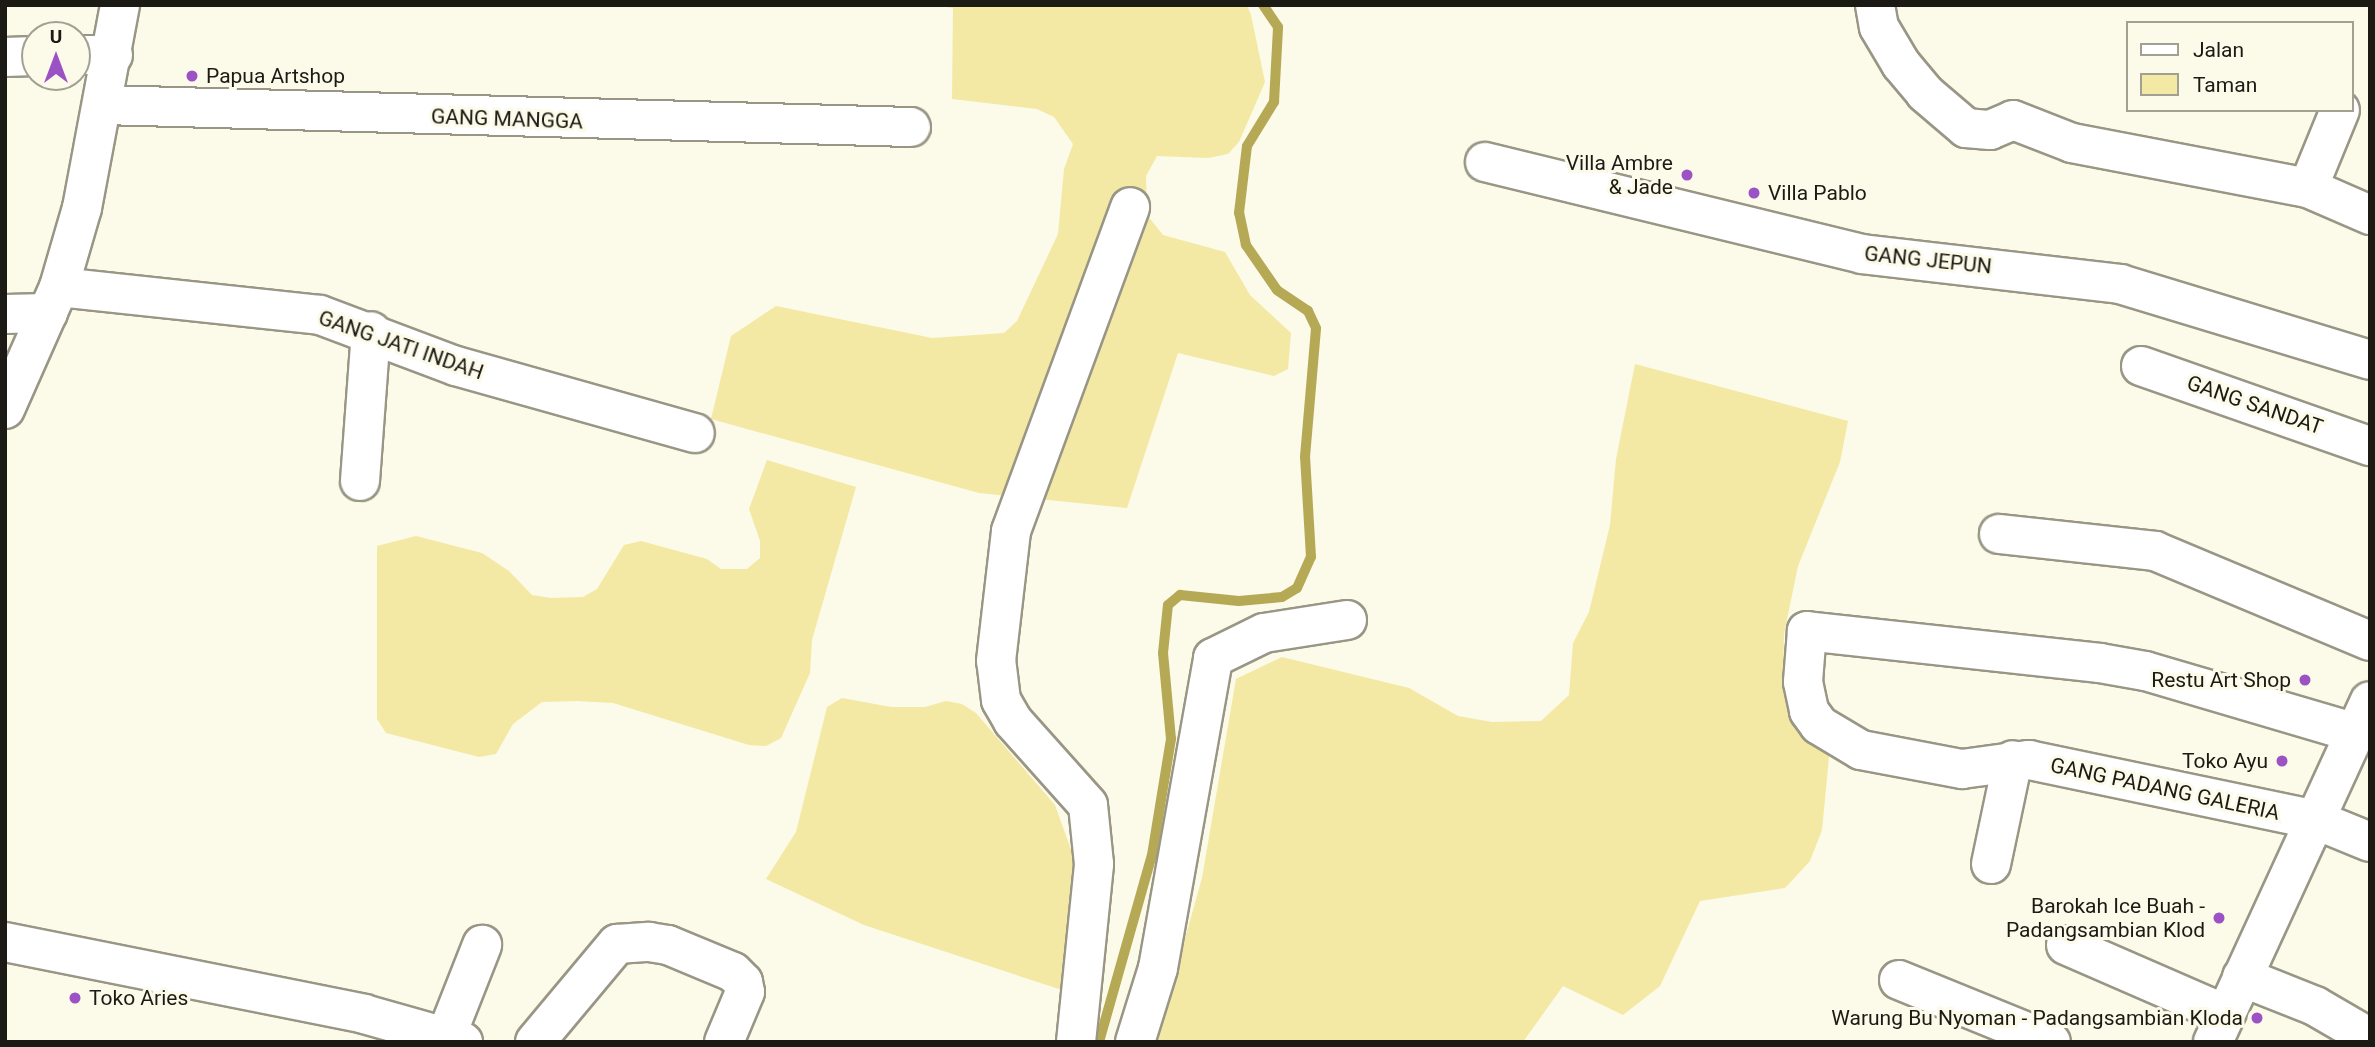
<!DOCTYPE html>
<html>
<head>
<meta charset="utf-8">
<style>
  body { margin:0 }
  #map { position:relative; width:2375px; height:1047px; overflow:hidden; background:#fcfae8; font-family:Roboto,sans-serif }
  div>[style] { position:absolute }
  .green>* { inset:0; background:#f3e9a4 }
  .stream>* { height:10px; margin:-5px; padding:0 5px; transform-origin:5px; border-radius:5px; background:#b5a956 }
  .roads { filter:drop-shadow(2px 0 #999686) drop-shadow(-2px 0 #999686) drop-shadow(0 2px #999686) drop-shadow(0 -2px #999686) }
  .minor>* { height:38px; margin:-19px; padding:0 19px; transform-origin:19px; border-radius:19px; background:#fff }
  .dots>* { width:19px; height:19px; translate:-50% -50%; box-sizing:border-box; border:4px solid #fcfae8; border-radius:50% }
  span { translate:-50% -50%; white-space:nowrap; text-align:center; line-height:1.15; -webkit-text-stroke:6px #fcfae8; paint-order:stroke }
  .poi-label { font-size:21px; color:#1b1a14 }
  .left { translate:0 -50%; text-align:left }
  .right { translate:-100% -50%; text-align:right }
  .street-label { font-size:21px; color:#1b1a14 }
  .frame { position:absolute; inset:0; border:7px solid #1b1a14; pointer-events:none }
  .legend { position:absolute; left:2126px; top:21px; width:228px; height:91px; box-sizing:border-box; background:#fcfae8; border:2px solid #a2a093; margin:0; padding:9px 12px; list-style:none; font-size:21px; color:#1b1a14 }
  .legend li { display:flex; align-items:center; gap:14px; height:35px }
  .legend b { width:35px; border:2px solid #a2a093 }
  .north { position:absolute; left:21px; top:21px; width:70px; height:70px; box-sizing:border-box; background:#fcfae8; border:2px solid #a2a093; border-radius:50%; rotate:0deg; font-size:19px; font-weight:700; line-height:28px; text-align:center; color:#1b1a14 }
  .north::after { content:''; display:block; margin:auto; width:24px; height:32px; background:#9b52c5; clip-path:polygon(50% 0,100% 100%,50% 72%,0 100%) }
</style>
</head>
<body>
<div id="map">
  <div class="green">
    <i style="clip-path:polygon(932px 5px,1247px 5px,1251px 15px,1265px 82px,1239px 142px,1228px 154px,1208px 158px,1157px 156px,1146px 176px,1147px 215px,1163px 235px,1225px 252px,1250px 295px,1291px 333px,1288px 369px,1274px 376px,1178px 353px,1127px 508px,979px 493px,711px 419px,731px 336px,776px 306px,932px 338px,1004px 333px,1017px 321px,1058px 234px,1064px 169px,1073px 144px,1054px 117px,1037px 109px,952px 99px,953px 8px)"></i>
    <i style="clip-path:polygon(1635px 364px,1848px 421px,1840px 462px,1798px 566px,1784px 634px,1783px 686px,1789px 706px,1830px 747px,1822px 830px,1810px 861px,1785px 888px,1700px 901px,1660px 986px,1623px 1015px,1563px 986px,1523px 1042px,1156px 1042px,1202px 878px,1236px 679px,1282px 657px,1409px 688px,1458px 716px,1492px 722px,1541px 721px,1569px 695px,1573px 643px,1589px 612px,1610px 525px,1616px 459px)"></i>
    <i style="clip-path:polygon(767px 460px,856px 487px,812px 640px,810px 673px,781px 738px,766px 746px,749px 745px,613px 703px,577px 701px,542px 702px,513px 724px,496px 754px,479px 757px,386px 733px,377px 719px,377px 546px,416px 536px,482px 553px,509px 571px,532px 595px,551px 598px,583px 597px,597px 589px,624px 545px,641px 541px,707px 559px,721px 569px,747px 569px,760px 558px,760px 541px,749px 509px)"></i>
    <i style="clip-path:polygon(842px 698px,891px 707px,925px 707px,946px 701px,962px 704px,976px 713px,1055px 805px,1073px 855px,1068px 992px,864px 925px,766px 879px,796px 832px,827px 707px)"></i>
  </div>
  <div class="stream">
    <i style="left:1099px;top:1042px;width:194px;rotate:-74.2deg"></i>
    <i style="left:1152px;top:855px;width:118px;rotate:-80.7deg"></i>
    <i style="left:1171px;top:739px;width:86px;rotate:-95.3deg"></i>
    <i style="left:1163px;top:653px;width:48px;rotate:-84.1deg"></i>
    <i style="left:1168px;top:605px;width:16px;rotate:-40deg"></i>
    <i style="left:1180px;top:595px;width:59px;rotate:5.8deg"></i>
    <i style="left:1239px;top:601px;width:43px;rotate:-5.3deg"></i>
    <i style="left:1282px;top:597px;width:17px;rotate:-31deg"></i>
    <i style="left:1297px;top:588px;width:34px;rotate:-66deg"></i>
    <i style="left:1311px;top:557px;width:100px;rotate:-93.4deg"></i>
    <i style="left:1305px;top:457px;width:129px;rotate:-85.1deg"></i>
    <i style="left:1316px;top:328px;width:19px;rotate:-115deg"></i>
    <i style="left:1308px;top:311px;width:37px;rotate:-146deg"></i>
    <i style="left:1277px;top:290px;width:55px;rotate:-124.6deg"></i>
    <i style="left:1246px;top:245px;width:33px;rotate:-102deg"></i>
    <i style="left:1239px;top:213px;width:67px;rotate:-83.2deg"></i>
    <i style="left:1247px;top:146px;width:52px;rotate:-58.5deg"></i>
    <i style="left:1274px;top:102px;width:75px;rotate:-86.9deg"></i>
    <i style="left:1278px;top:27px;width:27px;rotate:-124deg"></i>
  </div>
  <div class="roads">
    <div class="minor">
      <i style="left:1875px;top:5px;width:22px;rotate:80deg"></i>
      <i style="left:1879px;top:27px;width:43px;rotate:59.3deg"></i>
      <i style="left:1901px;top:64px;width:38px;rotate:50deg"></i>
      <i style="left:1925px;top:93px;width:54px;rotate:40.5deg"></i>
      <i style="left:1966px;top:128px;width:24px;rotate:5deg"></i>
      <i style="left:1990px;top:130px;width:25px;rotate:-23deg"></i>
      <i style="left:2013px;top:120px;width:63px;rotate:21.3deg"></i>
      <i style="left:2072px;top:143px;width:240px;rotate:10.8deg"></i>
      <i style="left:2308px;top:188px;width:68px;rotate:23.5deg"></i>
      <i style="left:77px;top:55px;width:36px"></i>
      <i style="left:5px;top:57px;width:30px;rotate:-2deg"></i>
      <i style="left:103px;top:105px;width:808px;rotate:1.56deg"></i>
      <i style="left:1485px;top:162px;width:388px;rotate:13.7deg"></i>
      <i style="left:1862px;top:254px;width:260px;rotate:6.6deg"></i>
      <i style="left:2120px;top:284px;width:261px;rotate:16.9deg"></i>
      <i style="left:2308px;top:188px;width:84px;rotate:-67.7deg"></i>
      <i style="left:59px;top:287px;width:262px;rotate:6.1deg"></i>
      <i style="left:320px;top:315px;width:145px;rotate:20.6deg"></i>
      <i style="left:456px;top:366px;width:248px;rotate:15.7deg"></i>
      <i style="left:5px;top:314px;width:43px;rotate:-1.3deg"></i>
      <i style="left:2141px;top:366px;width:243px;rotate:19.3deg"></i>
      <i style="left:5px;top:409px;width:133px;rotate:-66.1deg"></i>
      <i style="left:59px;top:287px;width:82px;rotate:-73.8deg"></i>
      <i style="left:82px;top:208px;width:207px;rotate:-79.4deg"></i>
      <i style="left:360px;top:481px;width:150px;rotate:-85.8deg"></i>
      <i style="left:1999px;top:534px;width:157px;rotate:6.2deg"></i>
      <i style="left:2155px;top:551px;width:233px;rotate:22.7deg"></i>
      <i style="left:2356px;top:733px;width:220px;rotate:-163.6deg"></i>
      <i style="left:2145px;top:671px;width:46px;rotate:-169.9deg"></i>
      <i style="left:2100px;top:663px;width:295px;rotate:-173.8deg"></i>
      <i style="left:1807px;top:631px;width:51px;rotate:94.5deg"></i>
      <i style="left:1803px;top:682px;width:30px;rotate:78deg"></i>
      <i style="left:1809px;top:711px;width:17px;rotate:54deg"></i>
      <i style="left:1819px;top:725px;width:49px;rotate:30.8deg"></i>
      <i style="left:1861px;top:750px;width:103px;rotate:10.7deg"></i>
      <i style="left:1962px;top:769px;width:68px;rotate:-7.7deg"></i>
      <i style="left:2029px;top:760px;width:293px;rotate:11.8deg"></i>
      <i style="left:2316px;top:820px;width:58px;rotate:22.2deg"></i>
      <i style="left:1991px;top:864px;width:106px;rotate:-78.1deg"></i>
      <i style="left:5px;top:942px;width:366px;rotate:11.3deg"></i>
      <i style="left:364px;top:1014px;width:103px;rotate:15.8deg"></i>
      <i style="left:2066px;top:945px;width:173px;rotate:23.5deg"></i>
      <i style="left:2242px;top:977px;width:79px;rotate:21.7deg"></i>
      <i style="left:2315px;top:1006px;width:64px;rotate:30.2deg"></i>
      <i style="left:1899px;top:980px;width:164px;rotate:22.2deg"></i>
      <i style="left:447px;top:1034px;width:96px;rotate:-68.5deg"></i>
      <i style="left:535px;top:1042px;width:128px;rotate:-50.1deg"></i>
      <i style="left:617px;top:944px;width:32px;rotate:-4deg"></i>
      <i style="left:649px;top:942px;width:19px;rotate:9deg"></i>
      <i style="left:668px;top:945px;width:70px;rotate:22.6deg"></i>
      <i style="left:733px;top:972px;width:14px;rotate:45deg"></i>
      <i style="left:743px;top:982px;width:10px;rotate:79deg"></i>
      <i style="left:745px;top:992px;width:54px;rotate:112.8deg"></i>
      <i style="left:1076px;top:1042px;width:179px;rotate:-84.2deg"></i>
      <i style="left:1094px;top:864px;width:59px;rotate:-95.8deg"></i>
      <i style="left:1088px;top:805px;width:113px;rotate:-131.8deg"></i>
      <i style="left:1013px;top:721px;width:24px;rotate:-120deg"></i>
      <i style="left:1001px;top:700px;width:39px;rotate:-97deg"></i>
      <i style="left:996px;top:661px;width:131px;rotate:-83.4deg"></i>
      <i style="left:1011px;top:531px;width:345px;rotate:-69.8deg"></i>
      <i style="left:1135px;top:1042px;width:77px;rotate:-72.7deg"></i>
      <i style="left:1158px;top:968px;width:315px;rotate:-79.9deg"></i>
      <i style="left:1213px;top:658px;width:57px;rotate:-26.1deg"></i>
      <i style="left:1264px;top:633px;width:84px;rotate:-8.9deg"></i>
      <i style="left:2213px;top:1042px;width:375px;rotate:-65.3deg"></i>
    </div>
  </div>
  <div class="dots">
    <i style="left:192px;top:76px;background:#9b52c5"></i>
    <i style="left:1687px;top:175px;background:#9b52c5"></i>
    <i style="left:1754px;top:193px;background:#9b52c5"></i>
    <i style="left:2305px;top:680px;background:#9b52c5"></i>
    <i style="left:2282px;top:761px;background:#9b52c5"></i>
    <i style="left:2219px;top:918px;background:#9b52c5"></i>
    <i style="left:75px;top:998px;background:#9b52c5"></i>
    <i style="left:2257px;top:1018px;background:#9b52c5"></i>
  </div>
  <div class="poi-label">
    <span class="left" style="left:206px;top:76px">Papua Artshop</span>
    <span class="right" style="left:1673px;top:175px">Villa Ambre<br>&amp; Jade</span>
    <span class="left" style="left:1768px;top:193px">Villa Pablo</span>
    <span class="right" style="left:2291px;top:680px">Restu Art Shop</span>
    <span class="right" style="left:2268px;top:761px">Toko Ayu</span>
    <span class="right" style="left:2205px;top:918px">Barokah Ice Buah -<br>Padangsambian Klod</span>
    <span class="left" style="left:89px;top:998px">Toko Aries</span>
    <span class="right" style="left:2243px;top:1018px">Warung Bu Nyoman - Padangsambian Kloda</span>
  </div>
  <div class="street-label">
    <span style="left:507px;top:119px;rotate:2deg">GANG MANGGA</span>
    <span style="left:1928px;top:260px;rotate:6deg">GANG JEPUN</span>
    <span style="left:401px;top:345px;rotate:19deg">GANG JATI INDAH</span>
    <span style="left:2255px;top:405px;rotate:19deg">GANG SANDAT</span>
    <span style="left:2165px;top:789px;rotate:12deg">GANG PADANG GALERIA</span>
  </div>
  <div class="frame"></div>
  <ul class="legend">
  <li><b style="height:9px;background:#fff"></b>Jalan</li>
  <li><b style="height:19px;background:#f3e9a4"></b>Taman</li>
  </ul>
  <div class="north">U</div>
</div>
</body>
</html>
